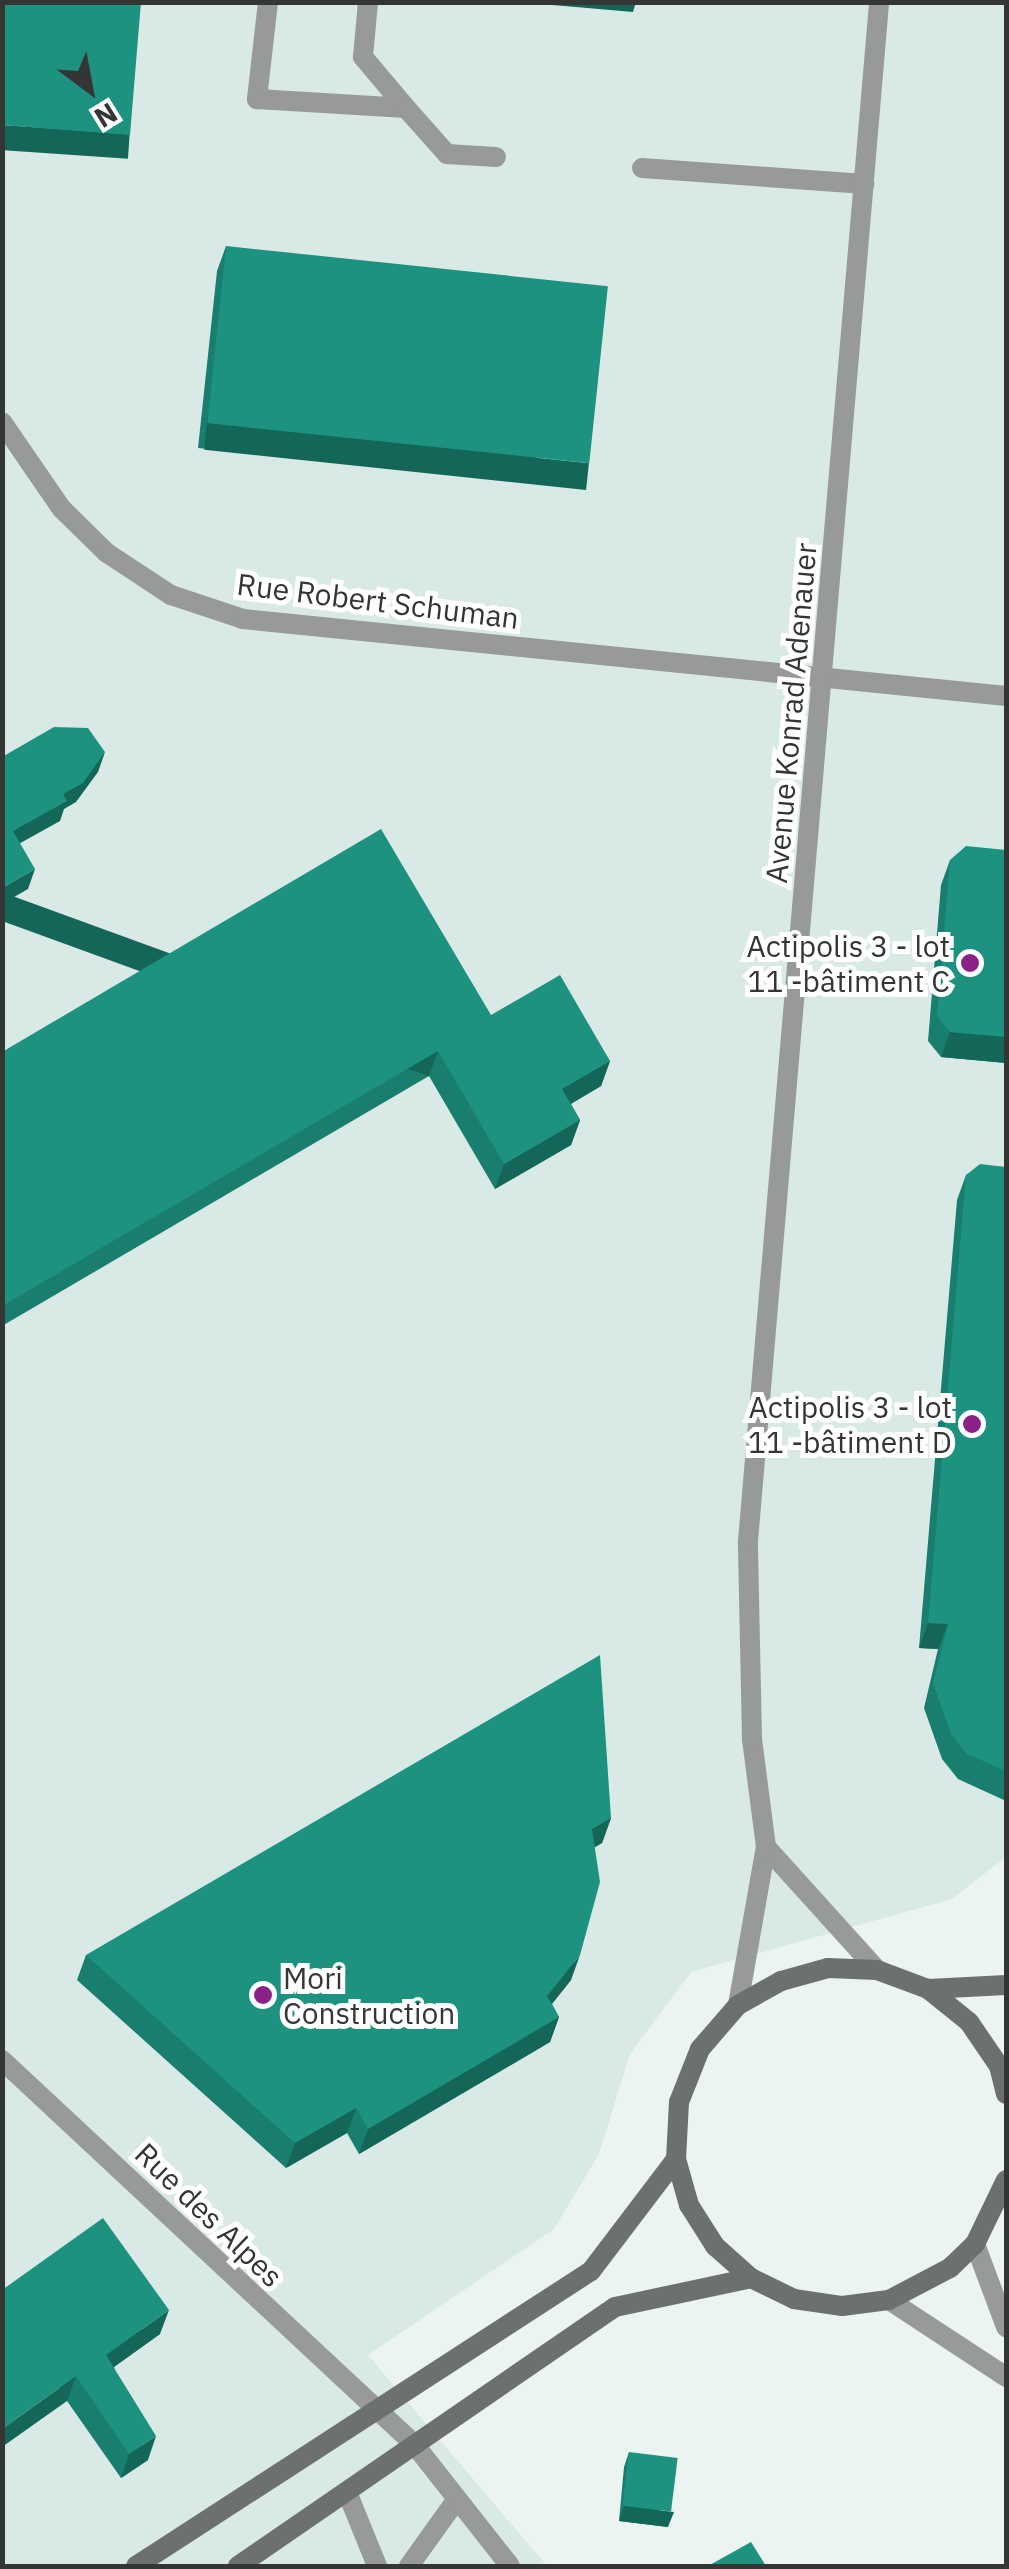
<!DOCTYPE html>
<html>
<head>
<meta charset="utf-8">
<style>
  body { margin:0 }
  #map { position:relative; width:1009px; height:2569px; overflow:hidden; background:#ecf4f2; font-family:"IBM Plex Sans",sans-serif }
  div>[style] { position:absolute }
  .built>* { inset:0; background:#d9eae6 }
  .lane>* { height:20px; margin:-10px; padding:0 10px; transform-origin:10px; border-radius:10px; background:#979a99 }
  .street>* { height:20px; margin:-10px; padding:0 10px; transform-origin:10px; border-radius:10px; background:#979a99 }
  .secondary>* { height:20px; margin:-10px; padding:0 10px; transform-origin:10px; border-radius:10px; background:#6c716f }
  .wall>* { inset:0; background:#197e6d }
  .shaded-wall>* { inset:0; background:#146659; transform-origin:0 0 }
  .building>* { inset:0; background:#1d927f; transform-origin:0 0 }
  .dots>* { width:28px; height:28px; translate:-50% -50%; box-sizing:border-box; border:5px solid #fff; border-radius:50% }
  span { translate:-50% -50%; white-space:nowrap; text-align:center; line-height:1.15; -webkit-text-stroke:10px #fff; paint-order:stroke }
  .street-label { font-size:30px; color:#333635 }
  .poi-label { font-size:30px; color:#333635 }
  .right { translate:-100% -50%; text-align:right }
  .left { translate:0 -50%; text-align:left }
  .frame { position:absolute; inset:0; border:5px solid #333635; pointer-events:none }
  .north { position:absolute; left:40px; top:40px; width:100px; height:100px; -webkit-text-stroke:8px #fff; paint-order:stroke; rotate:148deg; font-size:28px; font-weight:700; line-height:40px; text-align:center; color:#333635 }
  .north::after { content:''; display:block; margin:auto; width:35px; height:45px; background:#333635; clip-path:polygon(50% 0,100% 100%,50% 72%,0 100%) }
</style>
</head>
<body>
<div id="map">
  <div class="built">
    <i style="clip-path:polygon(3px 3px,1006px 3px,1006px 1857px,952px 1899px,691px 1972px,630px 2054px,599px 2154px,554px 2229px,368px 2355px,547px 2566px,3px 2566px)"></i>
  </div>
  <div class="lane">
    <i style="left:268px;top:2px;width:98px;rotate:96.5deg"></i>
    <i style="left:257px;top:99px;width:149px;rotate:3.5deg"></i>
    <i style="left:406px;top:108px;width:67px;rotate:-130.1deg"></i>
    <i style="left:363px;top:57px;width:55px;rotate:-84.8deg"></i>
    <i style="left:406px;top:108px;width:62px;rotate:48.3deg"></i>
    <i style="left:447px;top:154px;width:49px;rotate:3.5deg"></i>
    <i style="left:642px;top:168px;width:223px;rotate:4.1deg"></i>
    <i style="left:347px;top:2492px;width:80px;rotate:67.9deg"></i>
    <i style="left:409px;top:2566px;width:82px;rotate:-54.4deg"></i>
  </div>
  <div class="street">
    <i style="left:2px;top:422px;width:104px;rotate:55.5deg"></i>
    <i style="left:61px;top:508px;width:64px;rotate:44.4deg"></i>
    <i style="left:107px;top:553px;width:77px;rotate:33.3deg"></i>
    <i style="left:171px;top:595px;width:76px;rotate:18.4deg"></i>
    <i style="left:243px;top:619px;width:767px;rotate:5.76deg"></i>
    <i style="left:766px;top:1847px;width:166px;rotate:47.9deg"></i>
    <i style="left:738px;top:2005px;width:160px;rotate:-80deg"></i>
    <i style="left:766px;top:1847px;width:109px;rotate:-97.4deg"></i>
    <i style="left:752px;top:1739px;width:198px;rotate:-91.2deg"></i>
    <i style="left:748px;top:1541px;width:1545px;rotate:-85.13deg"></i>
    <i style="left:2px;top:2060px;width:563px;rotate:42.99deg"></i>
    <i style="left:414px;top:2444px;width:155px;rotate:51.8deg"></i>
    <i style="left:975px;top:2244px;width:89px;rotate:69.5deg"></i>
    <i style="left:889px;top:2300px;width:140px;rotate:33.3deg"></i>
  </div>
  <div class="secondary">
    <i style="left:928px;top:1989px;width:78px;rotate:-2.9deg"></i>
    <i style="left:1006px;top:2094px;width:29px;rotate:-104deg"></i>
    <i style="left:999px;top:2066px;width:53px;rotate:-124.3deg"></i>
    <i style="left:969px;top:2022px;width:53px;rotate:-141.2deg"></i>
    <i style="left:928px;top:1989px;width:54px;rotate:-159.6deg"></i>
    <i style="left:877px;top:1970px;width:49px;rotate:-177.7deg"></i>
    <i style="left:828px;top:1968px;width:49px;rotate:164.5deg"></i>
    <i style="left:781px;top:1981px;width:49px;rotate:150.8deg"></i>
    <i style="left:738px;top:2005px;width:58px;rotate:130.8deg"></i>
    <i style="left:700px;top:2049px;width:57px;rotate:111.6deg"></i>
    <i style="left:679px;top:2102px;width:57px;rotate:93deg"></i>
    <i style="left:676px;top:2159px;width:48px;rotate:74.2deg"></i>
    <i style="left:689px;top:2205px;width:49px;rotate:57.6deg"></i>
    <i style="left:715px;top:2246px;width:48px;rotate:41.6deg"></i>
    <i style="left:751px;top:2278px;width:48px;rotate:26deg"></i>
    <i style="left:794px;top:2299px;width:49px;rotate:8.3deg"></i>
    <i style="left:842px;top:2306px;width:47px;rotate:-7.3deg"></i>
    <i style="left:889px;top:2300px;width:69px;rotate:-27.7deg"></i>
    <i style="left:950px;top:2268px;width:35px;rotate:-44deg"></i>
    <i style="left:975px;top:2244px;width:71px;rotate:-64.2deg"></i>
    <i style="left:136px;top:2566px;width:542px;rotate:-32.96deg"></i>
    <i style="left:591px;top:2271px;width:141px;rotate:-52.8deg"></i>
    <i style="left:238px;top:2566px;width:457px;rotate:-34.5deg"></i>
    <i style="left:615px;top:2307px;width:139px;rotate:-12deg"></i>
  </div>
  <div class="wall">
    <i style="clip-path:polygon(226px 246px,580px 487px,198px 448px,217px 271px)"></i>
    <i style="clip-path:polygon(1006px 850px,1006px 1063px,941px 1057px,928px 1041px,941px 885px,950px 860px)"></i>
    <i style="clip-path:polygon(491px 1015px,610px 1061px,601px 1086px,571px 1104px,580px 1120px,571px 1145px,495px 1189px,429px 1076px,2px 1326px,2px 1052px)"></i>
    <i style="clip-path:polygon(1006px 1167px,1006px 1801px,958px 1779px,942px 1759px,924px 1708px,938px 1649px,919px 1648px,957px 1200px,966px 1175px)"></i>
    <i style="clip-path:polygon(611px 1818px,602px 1843px,595px 1847px,571px 1980px,552px 2004px,559px 2017px,550px 2042px,359px 2154px,347px 2133px,286px 2168px,77px 1980px,86px 1955px)"></i>
    <i style="clip-path:polygon(2px 2290px,160px 2334px,114px 2367px,148px 2460px,121px 2478px,67px 2401px)"></i>
    <i style="clip-path:polygon(629px 2452px,668px 2527px,619px 2521px,624px 2467px)"></i>
  </div>
  <div class="shaded-wall">
    <i style="clip-path:polygon(518px 2px,636px 2px,633px 12px)"></i>
    <i style="left:2px;top:125px;width:128px;height:25px;rotate:4deg"></i>
    <i style="left:207px;top:423px;width:384px;height:27px;rotate:6deg"></i>
    <i style="clip-path:polygon(105px 752px,98px 772px,76px 802px,64px 809px,60px 821px,6px 851px,13px 831px,63px 794px)"></i>
    <i style="clip-path:polygon(35px 869px,28px 889px,2px 904px,2px 888px)"></i>
    <i style="clip-path:polygon(950px 1032px,1006px 1037px,1006px 1063px,941px 1057px)"></i>
    <i style="left:438px;top:1051px;width:27px;height:505px;rotate:110deg"></i>
    <i style="clip-path:polygon(610px 1061px,601px 1086px,553px 1114px,562px 1089px)"></i>
    <i style="clip-path:polygon(580px 1120px,571px 1145px,495px 1189px,504px 1164px)"></i>
    <i style="clip-path:polygon(928px 1623px,948px 1624px,938px 1649px,919px 1648px)"></i>
    <i style="clip-path:polygon(611px 1818px,602px 1843px,583px 1854px,592px 1829px)"></i>
    <i style="clip-path:polygon(580px 1955px,571px 1980px,538px 2021px,547px 1996px)"></i>
    <i style="clip-path:polygon(559px 2017px,550px 2042px,359px 2154px,368px 2129px)"></i>
    <i style="clip-path:polygon(356px 2108px,347px 2133px,286px 2168px,295px 2143px)"></i>
    <i style="clip-path:polygon(169px 2310px,160px 2334px,97px 2379px,106px 2355px)"></i>
    <i style="clip-path:polygon(76px 2376px,67px 2401px,2px 2447px,2px 2429px)"></i>
    <i style="clip-path:polygon(156px 2436px,148px 2460px,121px 2478px,129px 2454px)"></i>
    <i style="clip-path:polygon(624px 2506px,674px 2512px,668px 2527px,619px 2521px)"></i>
  </div>
  <div class="building">
    <i style="clip-path:polygon(2px 2px,141px 2px,130px 135px,2px 125px)"></i>
    <i style="left:226px;top:246px;width:384px;height:178px;rotate:6deg"></i>
    <i style="clip-path:polygon(54px 727px,88px 728px,105px 752px,83px 783px,63px 794px,67px 801px,13px 831px,35px 869px,2px 888px,2px 757px)"></i>
    <i style="clip-path:polygon(381px 829px,491px 1015px,560px 975px,610px 1061px,562px 1089px,580px 1120px,504px 1164px,438px 1051px,2px 1306px,2px 1052px)"></i>
    <i style="clip-path:polygon(966px 846px,1006px 850px,1006px 1037px,950px 1032px,937px 1016px,950px 860px)"></i>
    <i style="clip-path:polygon(980px 1164px,1006px 1167px,1006px 1771px,967px 1754px,951px 1734px,933px 1683px,948px 1624px,928px 1623px,966px 1175px)"></i>
    <i style="clip-path:polygon(600px 1655px,611px 1818px,592px 1829px,600px 1882px,580px 1955px,547px 1996px,559px 2017px,368px 2129px,356px 2108px,295px 2143px,86px 1955px)"></i>
    <i style="clip-path:polygon(103px 2218px,169px 2310px,106px 2355px,156px 2436px,129px 2454px,76px 2376px,2px 2429px,2px 2290px)"></i>
    <i style="left:629px;top:2452px;width:49px;height:54px;rotate:7deg"></i>
    <i style="clip-path:polygon(751px 2542px,766px 2566px,708px 2566px)"></i>
  </div>
  <div class="dots">
    <i style="left:970px;top:963px;background:#8a2288"></i>
    <i style="left:972px;top:1424px;background:#8a2288"></i>
    <i style="left:263px;top:1995px;background:#8a2288"></i>
  </div>
  <div class="street-label">
    <span style="left:378px;top:601px;rotate:7deg">Rue Robert Schuman</span>
    <span style="left:791px;top:713px;rotate:-85deg">Avenue Konrad Adenauer</span>
    <span style="left:209px;top:2215px;rotate:44deg">Rue des Alpes</span>
  </div>
  <div class="poi-label">
    <span class="right" style="left:950px;top:963px">Actipolis 3 - lot<br>11 -bâtiment C</span>
    <span class="right" style="left:952px;top:1424px">Actipolis 3 - lot<br>11 -bâtiment D</span>
    <span class="left" style="left:283px;top:1995px">Mori<br>Construction</span>
  </div>
  <div class="frame"></div>
  <div class="north">N</div>
</div>
</body>
</html>
